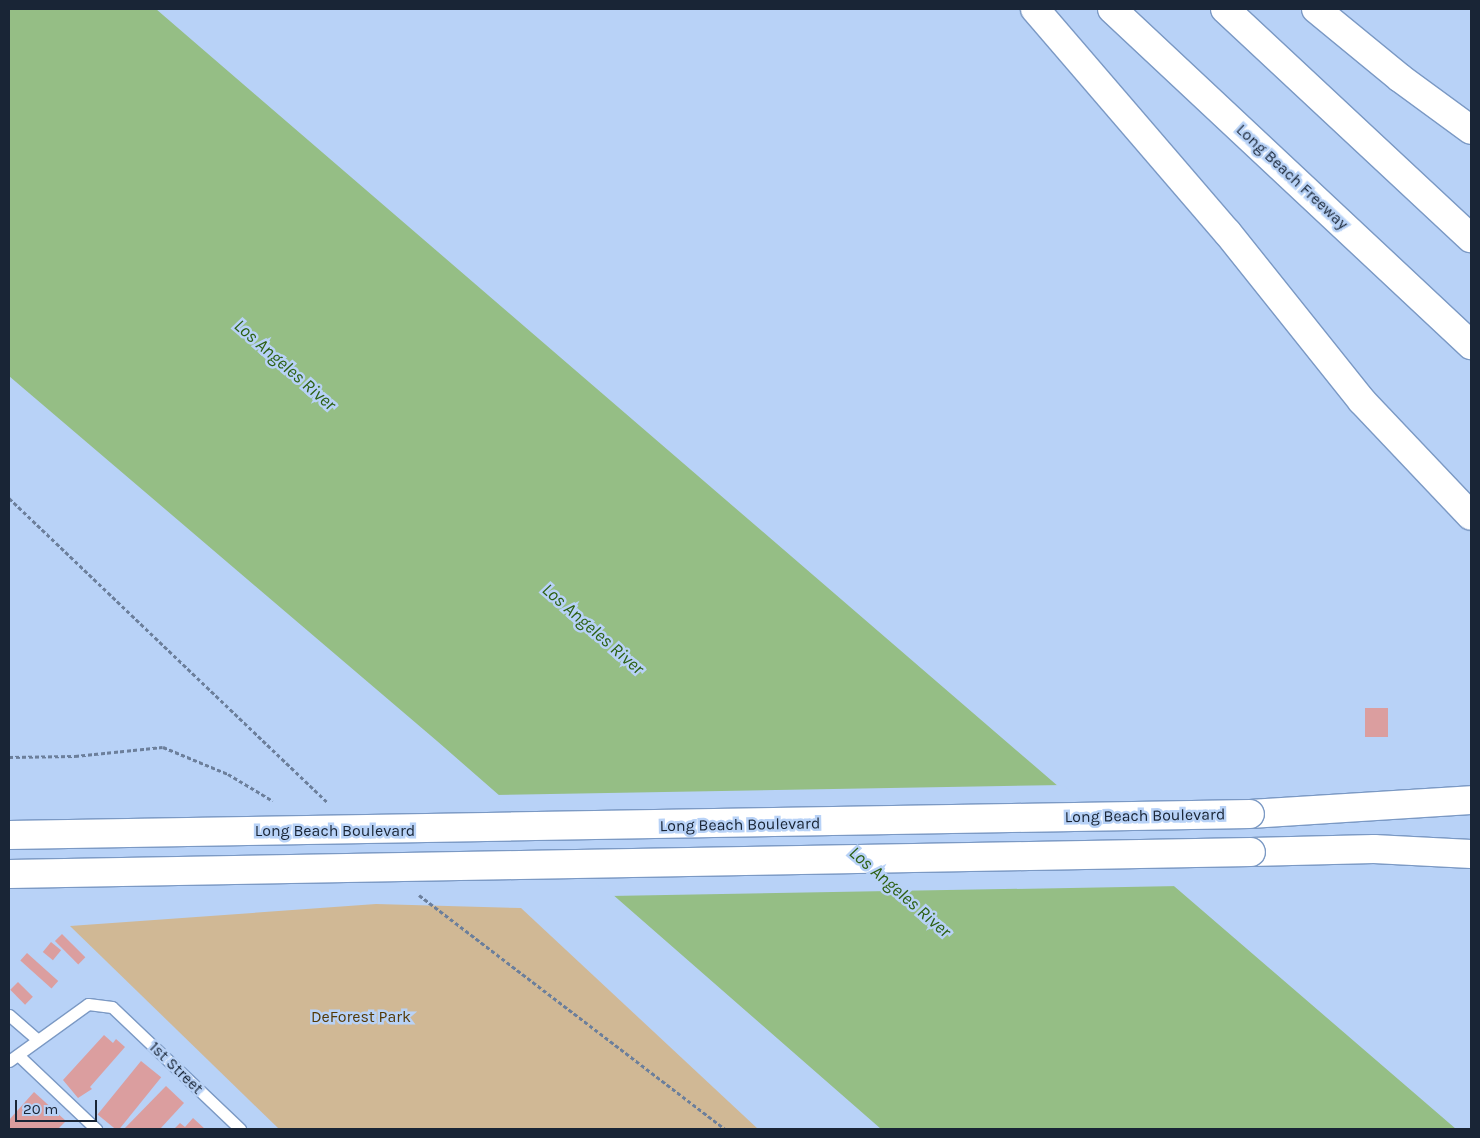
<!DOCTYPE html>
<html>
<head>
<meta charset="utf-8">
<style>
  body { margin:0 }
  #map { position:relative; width:1480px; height:1138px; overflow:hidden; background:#b8d2f7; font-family:Karla,sans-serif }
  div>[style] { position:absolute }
  .green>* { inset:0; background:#d0b895 }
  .water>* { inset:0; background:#95be85 }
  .pier>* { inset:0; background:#b8d2f7 }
  .building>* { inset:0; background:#db9e9f; transform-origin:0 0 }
  .path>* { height:3px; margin-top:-1.5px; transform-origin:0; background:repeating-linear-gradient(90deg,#6c7f9b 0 4px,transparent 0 6.5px) }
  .roads { filter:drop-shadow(1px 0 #7b99c4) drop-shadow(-1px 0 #7b99c4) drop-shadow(0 1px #7b99c4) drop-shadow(0 -1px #7b99c4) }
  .service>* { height:11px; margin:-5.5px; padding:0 5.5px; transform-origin:5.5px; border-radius:5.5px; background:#fff }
  .primary>* { height:28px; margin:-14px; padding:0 14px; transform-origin:14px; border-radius:14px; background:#fff }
  .motorway>* { height:28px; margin:-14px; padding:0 14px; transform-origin:14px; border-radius:14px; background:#fff }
  .bridges { filter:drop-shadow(1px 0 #7b99c4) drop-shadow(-1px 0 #7b99c4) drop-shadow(0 1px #7b99c4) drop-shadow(0 -1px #7b99c4) }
  .primary-bridge>* { height:28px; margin:-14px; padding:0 14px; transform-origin:14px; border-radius:14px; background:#fff }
  span { translate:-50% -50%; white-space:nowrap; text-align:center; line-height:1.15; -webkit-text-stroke:5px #b8d2f7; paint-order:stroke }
  .street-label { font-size:16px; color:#192536 }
  .park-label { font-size:16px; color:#533906 }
  .water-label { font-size:18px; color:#2d6013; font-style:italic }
  .frame { position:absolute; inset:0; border:10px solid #192536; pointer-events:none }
  .scale { position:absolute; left:15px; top:1100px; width:82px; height:22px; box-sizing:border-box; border:2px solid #192536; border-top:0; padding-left:6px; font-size:15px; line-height:18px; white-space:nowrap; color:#192536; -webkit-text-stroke:4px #b8d2f7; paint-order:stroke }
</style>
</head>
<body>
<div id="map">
  <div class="green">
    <i style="clip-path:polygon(376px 904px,521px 908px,758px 1129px,279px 1129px,70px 926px)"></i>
  </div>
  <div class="water">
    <i style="clip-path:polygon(9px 9px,156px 9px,1456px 1129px,881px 1129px,437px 741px,9px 376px)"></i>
  </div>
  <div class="pier">
    <i style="clip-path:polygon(1063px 785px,1180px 886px,610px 896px,494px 795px)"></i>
  </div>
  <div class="building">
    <i style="left:1365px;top:708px;width:23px;height:29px"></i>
    <i style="left:62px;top:934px;width:33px;height:10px;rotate:45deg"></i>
    <i style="left:51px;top:942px;width:13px;height:13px;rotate:39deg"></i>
    <i style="left:27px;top:953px;width:42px;height:10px;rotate:42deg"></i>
    <i style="left:18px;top:982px;width:21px;height:11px;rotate:45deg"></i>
    <i style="clip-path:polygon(104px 1035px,113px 1043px,116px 1039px,125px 1047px,90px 1087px,92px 1089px,78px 1098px,63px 1080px)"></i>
    <i style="left:141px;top:1061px;width:26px;height:69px;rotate:39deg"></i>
    <i style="clip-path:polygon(166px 1086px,184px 1103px,160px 1129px,124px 1129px)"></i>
    <i style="clip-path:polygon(34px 1092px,66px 1121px,58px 1129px,9px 1129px,9px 1120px)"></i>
    <i style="clip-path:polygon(193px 1118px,205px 1129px,174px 1129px,180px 1123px,185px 1127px)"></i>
  </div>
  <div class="path">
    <i style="left:9px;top:498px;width:440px;rotate:43.7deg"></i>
    <i style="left:9px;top:757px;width:66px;rotate:-0.9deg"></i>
    <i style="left:75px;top:756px;width:88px;rotate:-5.8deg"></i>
    <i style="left:163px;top:747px;width:70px;rotate:22.6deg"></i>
    <i style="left:228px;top:774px;width:52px;rotate:31deg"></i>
    <i style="left:419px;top:895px;width:385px;rotate:37.4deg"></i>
  </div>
  <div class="roads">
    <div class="service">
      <i style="left:9px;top:1015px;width:38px;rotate:41deg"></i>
      <i style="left:18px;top:1055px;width:108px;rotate:43.5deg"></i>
      <i style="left:9px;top:1061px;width:97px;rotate:-35.8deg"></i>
      <i style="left:88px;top:1004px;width:24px;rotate:7deg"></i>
      <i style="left:112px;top:1007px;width:177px;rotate:43.6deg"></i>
    </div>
    <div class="primary">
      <i style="left:1250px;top:814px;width:221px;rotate:-3.6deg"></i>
      <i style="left:1251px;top:852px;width:123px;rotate:-1.4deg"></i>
      <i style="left:1374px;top:849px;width:97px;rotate:3deg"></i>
    </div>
    <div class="motorway">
      <i style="left:1035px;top:9px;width:294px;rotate:49.3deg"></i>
      <i style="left:1227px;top:232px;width:216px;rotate:51.4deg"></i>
      <i style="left:1362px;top:401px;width:158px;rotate:46.5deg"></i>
      <i style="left:1112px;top:9px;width:492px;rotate:43.1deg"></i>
      <i style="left:1225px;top:9px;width:336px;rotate:43deg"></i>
      <i style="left:1316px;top:9px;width:109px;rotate:39.4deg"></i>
      <i style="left:1400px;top:78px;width:88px;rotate:36.2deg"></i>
    </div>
  </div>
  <div class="bridges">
    <div class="primary-bridge">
      <i style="left:9px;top:835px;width:1241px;rotate:-0.97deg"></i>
      <i style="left:9px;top:874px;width:1242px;rotate:-1.01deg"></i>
    </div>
  </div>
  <div class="street-label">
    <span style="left:1292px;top:177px;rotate:43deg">Long Beach Freeway</span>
    <span style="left:1145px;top:816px;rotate:-1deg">Long Beach Boulevard</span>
    <span style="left:740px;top:825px;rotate:-1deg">Long Beach Boulevard</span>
    <span style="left:335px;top:831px">Long Beach Boulevard</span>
    <span style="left:176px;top:1068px;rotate:44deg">1st Street</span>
  </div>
  <div class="park-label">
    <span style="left:361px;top:1017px">DeForest Park</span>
  </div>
  <div class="water-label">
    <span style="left:285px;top:365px;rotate:41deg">Los Angeles River</span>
    <span style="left:593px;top:629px;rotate:41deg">Los Angeles River</span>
    <span style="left:900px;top:892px;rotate:41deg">Los Angeles River</span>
  </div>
  <div class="frame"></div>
  <div class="scale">20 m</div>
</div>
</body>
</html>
